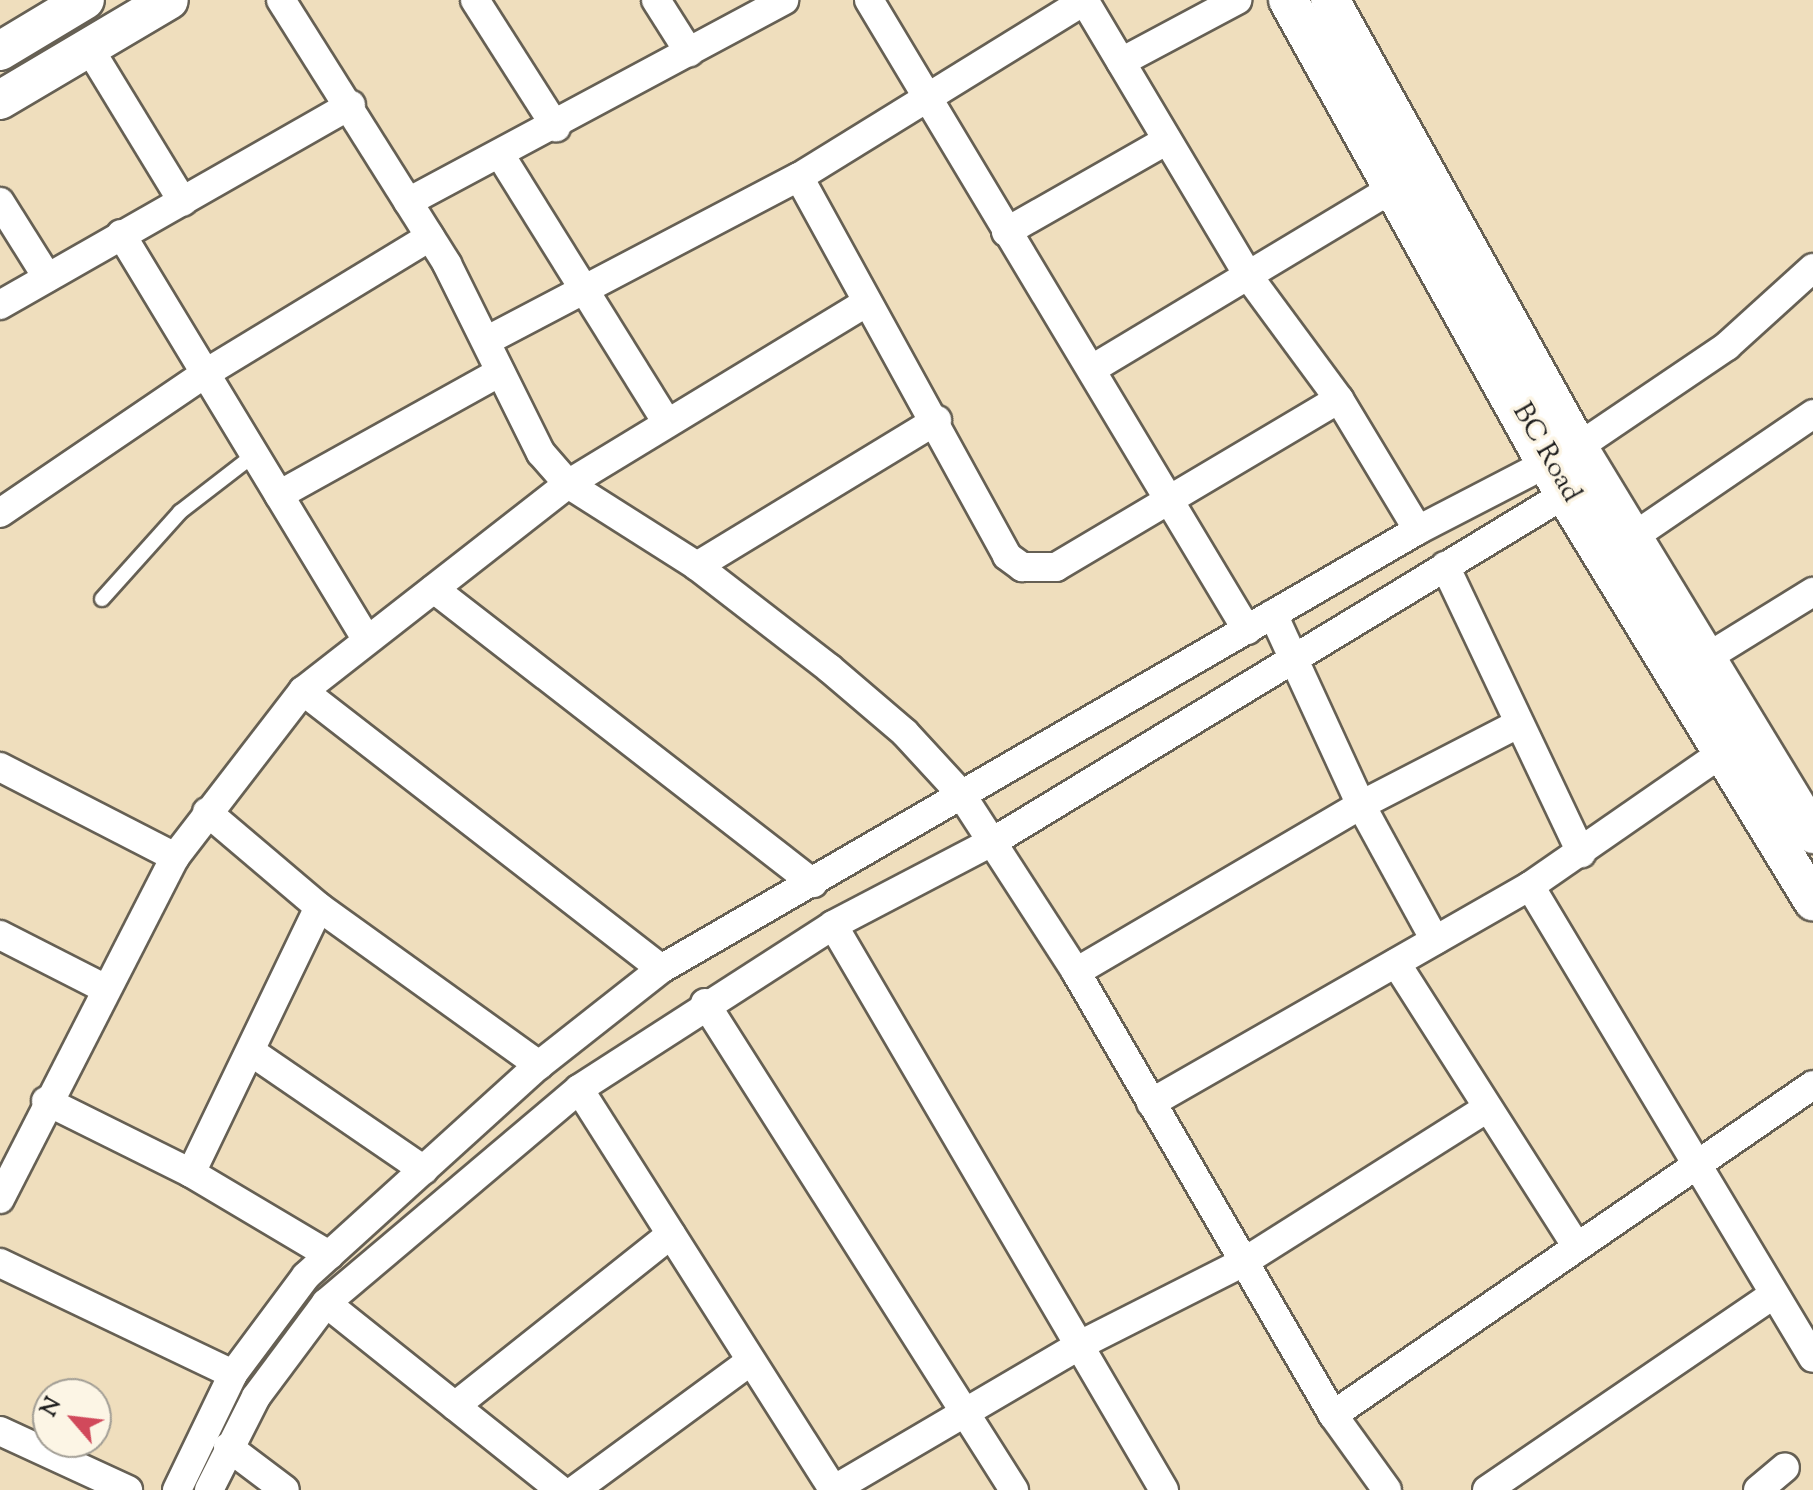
<!DOCTYPE html>
<html>
<head>
<meta charset="utf-8">
<style>
  body { margin:0 }
  #map { position:relative; width:1813px; height:1490px; overflow:hidden; background:#efdebd; font-family:"Sorts Mill Goudy",serif }
  div>[style] { position:absolute }
  .roads { filter:drop-shadow(2px 0 #666054) drop-shadow(-2px 0 #666054) drop-shadow(0 2px #666054) drop-shadow(0 -2px #666054) }
  .lane>* { height:14px; margin:-7px; padding:0 7px; transform-origin:7px; border-radius:7px; background:#fff }
  .street>* { height:28px; margin:-14px; padding:0 14px; transform-origin:14px; border-radius:14px; background:#fff }
  .secondary>* { height:38px; margin:-19px; padding:0 19px; transform-origin:19px; border-radius:19px; background:#fff }
  span { translate:-50% -50%; white-space:nowrap; text-align:center; line-height:1.15; -webkit-text-stroke:7px #fcf5e5; paint-order:stroke }
  .street-label { font-size:28px; color:#1c1c1c }
  .north { position:absolute; left:32px; top:1378px; width:80px; height:80px; box-sizing:border-box; background:#fcf5e5; border:2px solid #a29e95; border-radius:50%; rotate:298deg; font-size:22px; font-weight:700; line-height:32px; text-align:center; color:#1c1c1c }
  .north::after { content:''; display:block; margin:auto; width:28px; height:36px; background:#d1495b; clip-path:polygon(50% 0,100% 100%,50% 72%,0 100%) }
</style>
</head>
<body>
<div id="map">
  <div class="roads">
    <div class="lane">
      <i style="left:102px;top:599px;width:117px;rotate:-48.1deg"></i>
      <i style="left:180px;top:512px;width:95px;rotate:-37.7deg"></i>
    </div>
    <div class="street">
      <i style="left:281px;top:0;width:312px;rotate:57.8deg"></i>
      <i style="left:447px;top:264px;width:211px;rotate:63.6deg"></i>
      <i style="left:541px;top:453px;width:41px;rotate:48.9deg"></i>
      <i style="left:568px;top:484px;width:153px;rotate:32.4deg"></i>
      <i style="left:697px;top:566px;width:167px;rotate:37.7deg"></i>
      <i style="left:829px;top:668px;width:100px;rotate:40.5deg"></i>
      <i style="left:905px;top:733px;width:83px;rotate:47.4deg"></i>
      <i style="left:961px;top:794px;width:212px;rotate:57.1deg"></i>
      <i style="left:1076px;top:972px;width:512px;rotate:59.88deg"></i>
      <i style="left:1333px;top:1415px;width:92px;rotate:54.2deg"></i>
      <i style="left:475px;top:0;width:151px;rotate:57.5deg"></i>
      <i style="left:656px;top:0;width:62px;rotate:57.6deg"></i>
      <i style="left:869px;top:0;width:735px;rotate:59.04deg"></i>
      <i style="left:1084px;top:0;width:322px;rotate:59.2deg"></i>
      <i style="left:1249px;top:277px;width:152px;rotate:53.6deg"></i>
      <i style="left:1339px;top:399px;width:153px;rotate:58.9deg"></i>
      <i style="left:89px;top:48px;width:180px;rotate:58.6deg"></i>
      <i style="left:1121px;top:62px;width:132px;rotate:-28.1deg"></i>
      <i style="left:501px;top:156px;width:310px;rotate:58.1deg"></i>
      <i style="left:799px;top:177px;width:432px;rotate:61.2deg"></i>
      <i style="left:1007px;top:556px;width:19px;rotate:36deg"></i>
      <i style="left:1022px;top:567px;width:34px"></i>
      <i style="left:1056px;top:567px;width:329px;rotate:-30.7deg"></i>
      <i style="left:0;top:202px;width:89px;rotate:57.9deg"></i>
      <i style="left:408px;top:202px;width:427px;rotate:-28.2deg"></i>
      <i style="left:1006px;top:232px;width:185px;rotate:-29.7deg"></i>
      <i style="left:121px;top:234px;width:471px;rotate:58.8deg"></i>
      <i style="left:0;top:305px;width:404px;rotate:-29.7deg"></i>
      <i style="left:486px;top:341px;width:353px;rotate:-27.7deg"></i>
      <i style="left:799px;top:177px;width:335px;rotate:-31.7deg"></i>
      <i style="left:1092px;top:369px;width:350px;rotate:-31deg"></i>
      <i style="left:279px;top:495px;width:253px;rotate:-29.1deg"></i>
      <i style="left:0;top:513px;width:249px;rotate:-34.2deg"></i>
      <i style="left:206px;top:373px;width:262px;rotate:-31.3deg"></i>
      <i style="left:1633px;top:537px;width:218px;rotate:-34.3deg"></i>
      <i style="left:697px;top:566px;width:281px;rotate:-31.3deg"></i>
      <i style="left:1445px;top:566px;width:318px;rotate:64.6deg"></i>
      <i style="left:434px;top:589px;width:480px;rotate:37.8deg"></i>
      <i style="left:1273px;top:614px;width:210px;rotate:65.3deg"></i>
      <i style="left:1361px;top:805px;width:154px;rotate:61.3deg"></i>
      <i style="left:1706px;top:658px;width:126px;rotate:-31.7deg"></i>
      <i style="left:303px;top:691px;width:453px;rotate:37.8deg"></i>
      <i style="left:0;top:767px;width:197px;rotate:27.2deg"></i>
      <i style="left:207px;top:812px;width:147px;rotate:40.3deg"></i>
      <i style="left:319px;top:907px;width:271px;rotate:35.7deg"></i>
      <i style="left:1530px;top:886px;width:550px;rotate:59.05deg"></i>
      <i style="left:833px;top:925px;width:655px;rotate:59.64deg"></i>
      <i style="left:0;top:935px;width:117px;rotate:27deg"></i>
      <i style="left:1396px;top:963px;width:333px;rotate:57.5deg"></i>
      <i style="left:1076px;top:972px;width:330px;rotate:-30.4deg"></i>
      <i style="left:1361px;top:805px;width:177px;rotate:-27.3deg"></i>
      <i style="left:705px;top:1003px;width:577px;rotate:57.6deg"></i>
      <i style="left:253px;top:1053px;width:207px;rotate:34.4deg"></i>
      <i style="left:579px;top:1089px;width:475px;rotate:57.6deg"></i>
      <i style="left:46px;top:1101px;width:162px;rotate:26.4deg"></i>
      <i style="left:191px;top:1173px;width:161px;rotate:30.7deg"></i>
      <i style="left:1151px;top:1103px;width:437px;rotate:-29.8deg"></i>
      <i style="left:1530px;top:886px;width:237px;rotate:-34.7deg"></i>
      <i style="left:191px;top:1173px;width:295px;rotate:-64.3deg"></i>
      <i style="left:0;top:1199px;width:384px;rotate:-62.9deg"></i>
      <i style="left:175px;top:857px;width:210px;rotate:-52.4deg"></i>
      <i style="left:303px;top:691px;width:336px;rotate:-38deg"></i>
      <i style="left:568px;top:484px;width:350px;rotate:-31.3deg"></i>
      <i style="left:0;top:1263px;width:258px;rotate:25.5deg"></i>
      <i style="left:326px;top:1303px;width:300px;rotate:38.6deg"></i>
      <i style="left:455px;top:1406px;width:276px;rotate:-38.5deg"></i>
      <i style="left:1333px;top:1415px;width:582px;rotate:-34.51deg"></i>
      <i style="left:0;top:1431px;width:141px;rotate:24.7deg"></i>
      <i style="left:228px;top:1447px;width:71px;rotate:37deg"></i>
      <i style="left:177px;top:1490px;width:129px;rotate:-64.2deg"></i>
      <i style="left:233px;top:1374px;width:122px;rotate:-53.3deg"></i>
      <i style="left:306px;top:1276px;width:314px;rotate:-42.2deg"></i>
      <i style="left:539px;top:1065px;width:155px;rotate:-38.2deg"></i>
      <i style="left:661px;top:969px;width:875px;rotate:-30.11deg"></i>
      <i style="left:1418px;top:530px;width:180px;rotate:-27.4deg"></i>
      <i style="left:1578px;top:447px;width:180px;rotate:-34.1deg"></i>
      <i style="left:1727px;top:346px;width:116px;rotate:-42.2deg"></i>
      <i style="left:209px;top:1490px;width:104px;rotate:-63.2deg"></i>
      <i style="left:256px;top:1397px;width:117px;rotate:-53.3deg"></i>
      <i style="left:326px;top:1303px;width:331px;rotate:-40.2deg"></i>
      <i style="left:579px;top:1089px;width:302px;rotate:-32.8deg"></i>
      <i style="left:833px;top:925px;width:182px;rotate:-27.6deg"></i>
      <i style="left:994px;top:841px;width:686px;rotate:-31.28deg"></i>
      <i style="left:575px;top:1490px;width:215px;rotate:-36.3deg"></i>
      <i style="left:833px;top:1490px;width:289px;rotate:-30.4deg"></i>
      <i style="left:1082px;top:1344px;width:179px;rotate:-26.9deg"></i>
      <i style="left:1242px;top:1263px;width:290px;rotate:-32.3deg"></i>
      <i style="left:1487px;top:1490px;width:346px;rotate:-34.3deg"></i>
      <i style="left:1758px;top:1490px;width:35px;rotate:-40deg"></i>
    </div>
    <div class="secondary">
      <i style="left:1288px;top:0;width:526px;rotate:60.9deg"></i>
      <i style="left:1544px;top:460px;width:517px;rotate:58.62deg"></i>
      <i style="left:1330px;top:0;width:511px;rotate:60.98deg"></i>
      <i style="left:1578px;top:447px;width:453px;rotate:58.7deg"></i>
      <i style="left:0;top:51px;width:99px;rotate:-31deg"></i>
      <i style="left:0;top:100px;width:196px;rotate:-30.6deg"></i>
    </div>
  </div>
  <div class="street-label">
    <span style="left:1546px;top:453px;rotate:60deg">BC Road</span>
  </div>
  <div class="north">N</div>
</div>
</body>
</html>
